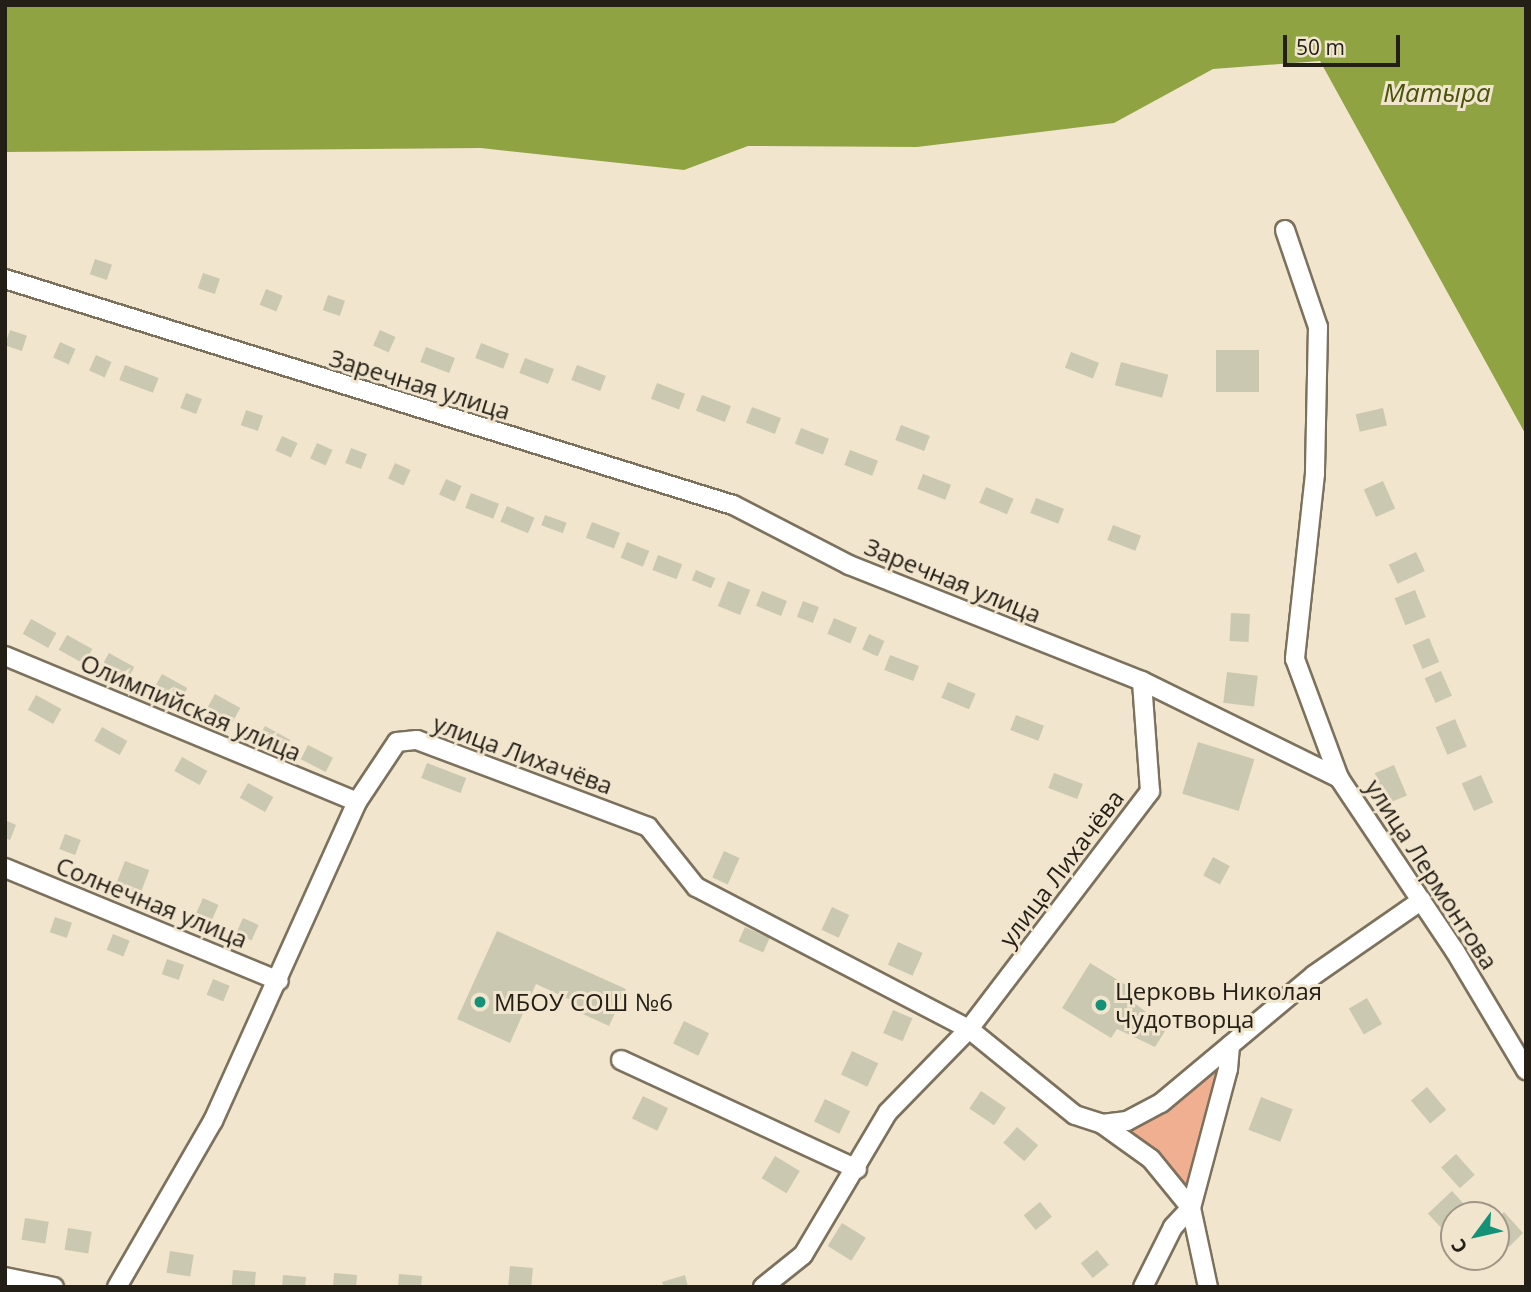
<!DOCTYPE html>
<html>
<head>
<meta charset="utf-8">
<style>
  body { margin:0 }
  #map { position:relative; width:1531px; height:1292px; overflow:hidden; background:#f1e5ce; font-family:"Open Sans",sans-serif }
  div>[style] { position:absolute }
  .green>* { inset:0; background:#f0af90 }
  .water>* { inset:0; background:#90a342 }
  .building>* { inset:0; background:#cbc8b1; transform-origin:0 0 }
  .roads { filter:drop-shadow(2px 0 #7c715d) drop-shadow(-2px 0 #7c715d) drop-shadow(0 2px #7c715d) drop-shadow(0 -2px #7c715d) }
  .street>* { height:18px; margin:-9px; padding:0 9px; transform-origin:9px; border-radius:9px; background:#fff }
  .dots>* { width:19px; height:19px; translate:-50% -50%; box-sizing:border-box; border:4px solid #f1e5ce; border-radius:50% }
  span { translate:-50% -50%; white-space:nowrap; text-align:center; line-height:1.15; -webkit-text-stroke:6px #f1e5ce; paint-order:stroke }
  .street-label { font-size:24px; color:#231f17 }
  .poi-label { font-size:24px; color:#231f17 }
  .left { translate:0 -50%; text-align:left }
  .water-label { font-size:26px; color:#48540c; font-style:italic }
  .frame { position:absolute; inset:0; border:7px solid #231f17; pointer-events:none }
  .north { position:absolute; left:1440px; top:1201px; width:70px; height:70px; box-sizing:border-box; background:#f1e5ce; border:2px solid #9f9685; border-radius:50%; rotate:237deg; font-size:19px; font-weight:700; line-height:28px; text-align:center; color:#231f17 }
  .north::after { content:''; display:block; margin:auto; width:24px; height:32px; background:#149278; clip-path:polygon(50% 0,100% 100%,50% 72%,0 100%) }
  .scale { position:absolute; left:1283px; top:35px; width:117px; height:32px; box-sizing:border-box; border:4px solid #231f17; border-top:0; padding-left:9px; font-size:21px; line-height:24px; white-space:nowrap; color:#231f17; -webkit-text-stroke:5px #f1e5ce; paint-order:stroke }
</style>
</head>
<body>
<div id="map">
  <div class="green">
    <i style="clip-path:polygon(1218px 1060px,1223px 1067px,1189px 1194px,1123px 1131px)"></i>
  </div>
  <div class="water">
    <i style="clip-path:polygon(5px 5px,1526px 5px,1526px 435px,1320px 61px,1213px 69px,1114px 123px,917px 147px,748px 146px,684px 170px,481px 148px,5px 152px)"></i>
  </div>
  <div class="building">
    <i style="left:95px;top:259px;width:18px;height:16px;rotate:19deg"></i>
    <i style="left:203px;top:273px;width:18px;height:16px;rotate:19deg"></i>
    <i style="left:266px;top:289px;width:18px;height:17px;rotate:22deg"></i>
    <i style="left:328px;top:295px;width:18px;height:16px;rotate:19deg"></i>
    <i style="left:10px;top:330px;width:18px;height:16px;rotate:19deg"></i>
    <i style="left:380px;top:330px;width:17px;height:17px;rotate:24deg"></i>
    <i style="left:60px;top:342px;width:17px;height:17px;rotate:24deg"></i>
    <i style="left:481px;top:343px;width:30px;height:16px;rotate:21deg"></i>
    <i style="left:426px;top:347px;width:31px;height:16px;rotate:21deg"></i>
    <i style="left:1259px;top:350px;width:42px;height:43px;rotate:90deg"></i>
    <i style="left:1071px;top:352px;width:30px;height:17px;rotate:21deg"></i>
    <i style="left:96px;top:355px;width:17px;height:17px;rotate:24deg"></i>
    <i style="left:525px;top:358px;width:31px;height:16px;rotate:21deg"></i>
    <i style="left:1121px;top:362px;width:49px;height:24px;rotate:15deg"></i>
    <i style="left:125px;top:365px;width:36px;height:16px;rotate:21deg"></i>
    <i style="left:577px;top:365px;width:31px;height:16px;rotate:21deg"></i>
    <i style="left:657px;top:383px;width:30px;height:17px;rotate:21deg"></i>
    <i style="left:186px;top:393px;width:17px;height:16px;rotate:21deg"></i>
    <i style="left:702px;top:395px;width:31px;height:17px;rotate:21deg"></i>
    <i style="left:752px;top:407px;width:31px;height:17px;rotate:21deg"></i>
    <i style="left:1383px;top:408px;width:18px;height:28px;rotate:77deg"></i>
    <i style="left:246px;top:410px;width:18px;height:16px;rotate:19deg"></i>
    <i style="left:901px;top:425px;width:31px;height:16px;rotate:21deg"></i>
    <i style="left:801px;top:428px;width:30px;height:17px;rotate:21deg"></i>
    <i style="left:282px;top:436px;width:17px;height:16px;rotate:24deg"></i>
    <i style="left:317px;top:443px;width:17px;height:17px;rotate:24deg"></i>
    <i style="left:351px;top:448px;width:17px;height:16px;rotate:21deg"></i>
    <i style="left:850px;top:450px;width:30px;height:16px;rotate:21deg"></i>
    <i style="left:395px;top:463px;width:17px;height:17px;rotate:24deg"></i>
    <i style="left:923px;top:474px;width:30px;height:16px;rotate:21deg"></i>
    <i style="left:446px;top:479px;width:17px;height:17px;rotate:24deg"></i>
    <i style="left:1383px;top:481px;width:30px;height:21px;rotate:66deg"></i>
    <i style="left:986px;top:487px;width:30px;height:17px;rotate:23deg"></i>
    <i style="left:471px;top:493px;width:30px;height:16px;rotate:21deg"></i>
    <i style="left:1036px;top:498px;width:30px;height:16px;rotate:21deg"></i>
    <i style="left:507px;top:506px;width:30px;height:17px;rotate:23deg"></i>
    <i style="left:545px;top:515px;width:23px;height:11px;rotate:20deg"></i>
    <i style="left:592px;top:522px;width:30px;height:17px;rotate:21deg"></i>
    <i style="left:1113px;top:525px;width:30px;height:16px;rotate:21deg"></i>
    <i style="left:627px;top:542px;width:24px;height:17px;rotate:22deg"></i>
    <i style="left:1416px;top:552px;width:21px;height:30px;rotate:65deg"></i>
    <i style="left:658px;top:555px;width:26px;height:16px;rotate:21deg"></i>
    <i style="left:696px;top:570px;width:21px;height:11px;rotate:23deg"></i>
    <i style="left:728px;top:581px;width:24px;height:27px;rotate:22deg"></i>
    <i style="left:1415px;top:590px;width:29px;height:22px;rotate:68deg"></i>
    <i style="left:762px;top:591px;width:27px;height:16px;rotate:22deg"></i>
    <i style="left:803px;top:601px;width:17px;height:17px;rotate:21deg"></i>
    <i style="left:1231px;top:613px;width:19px;height:28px;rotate:3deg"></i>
    <i style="left:834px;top:618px;width:25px;height:17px;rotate:23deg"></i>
    <i style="left:31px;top:619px;width:29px;height:17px;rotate:29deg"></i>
    <i style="left:869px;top:634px;width:17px;height:17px;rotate:24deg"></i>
    <i style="left:67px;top:635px;width:29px;height:17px;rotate:29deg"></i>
    <i style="left:1429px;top:638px;width:26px;height:18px;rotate:67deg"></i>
    <i style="left:109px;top:653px;width:29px;height:17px;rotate:29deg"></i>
    <i style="left:890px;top:655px;width:31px;height:16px;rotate:21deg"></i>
    <i style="left:1441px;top:671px;width:27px;height:18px;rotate:66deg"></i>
    <i style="left:1227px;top:672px;width:31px;height:31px;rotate:7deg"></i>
    <i style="left:162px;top:674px;width:29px;height:16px;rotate:29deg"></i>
    <i style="left:948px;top:682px;width:30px;height:17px;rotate:23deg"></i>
    <i style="left:215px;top:694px;width:29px;height:16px;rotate:29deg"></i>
    <i style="left:36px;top:695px;width:29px;height:17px;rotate:29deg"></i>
    <i style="left:1016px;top:715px;width:30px;height:16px;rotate:21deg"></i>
    <i style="left:1455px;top:719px;width:30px;height:21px;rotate:67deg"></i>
    <i style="left:265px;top:726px;width:29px;height:16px;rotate:29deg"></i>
    <i style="left:102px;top:727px;width:29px;height:16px;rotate:29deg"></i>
    <i style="left:1198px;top:742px;width:59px;height:54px;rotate:17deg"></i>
    <i style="left:308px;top:745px;width:28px;height:16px;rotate:27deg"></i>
    <i style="left:182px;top:757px;width:29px;height:16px;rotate:29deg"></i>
    <i style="left:427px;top:763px;width:42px;height:16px;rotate:21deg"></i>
    <i style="left:1394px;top:765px;width:33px;height:21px;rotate:67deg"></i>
    <i style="left:1054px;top:773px;width:31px;height:16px;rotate:21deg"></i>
    <i style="left:1481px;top:775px;width:30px;height:21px;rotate:66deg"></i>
    <i style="left:248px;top:783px;width:29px;height:17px;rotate:29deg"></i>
    <i style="clip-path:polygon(5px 820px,16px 825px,10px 840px,5px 838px)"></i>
    <i style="left:65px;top:834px;width:17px;height:16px;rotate:21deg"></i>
    <i style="left:724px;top:851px;width:17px;height:29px;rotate:24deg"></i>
    <i style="left:1213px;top:857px;width:19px;height:21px;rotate:28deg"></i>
    <i style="left:125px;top:861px;width:26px;height:25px;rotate:21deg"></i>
    <i style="left:203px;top:898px;width:17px;height:17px;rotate:24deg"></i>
    <i style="left:832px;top:907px;width:19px;height:25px;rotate:25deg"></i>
    <i style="left:55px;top:917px;width:18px;height:16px;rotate:19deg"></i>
    <i style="left:243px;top:918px;width:17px;height:17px;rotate:24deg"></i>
    <i style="left:745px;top:927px;width:27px;height:16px;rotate:24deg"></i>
    <i style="clip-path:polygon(497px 931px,626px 989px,609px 1026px,574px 1010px,577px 1003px,536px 984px,510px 1043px,457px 1019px)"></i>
    <i style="left:113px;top:934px;width:18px;height:17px;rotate:22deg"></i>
    <i style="left:898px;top:942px;width:27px;height:25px;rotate:24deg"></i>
    <i style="left:167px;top:959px;width:18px;height:16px;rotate:19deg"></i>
    <i style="clip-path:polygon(1090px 963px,1139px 993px,1133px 1002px,1167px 1028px,1155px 1047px,1117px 1029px,1111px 1038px,1062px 1008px)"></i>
    <i style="left:213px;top:979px;width:18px;height:17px;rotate:22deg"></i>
    <i style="left:1367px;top:998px;width:30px;height:21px;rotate:60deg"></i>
    <i style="left:893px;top:1010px;width:21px;height:25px;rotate:23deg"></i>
    <i style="left:684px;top:1021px;width:28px;height:25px;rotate:26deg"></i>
    <i style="left:852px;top:1051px;width:29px;height:26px;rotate:25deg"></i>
    <i style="left:1427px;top:1087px;width:30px;height:21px;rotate:50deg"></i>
    <i style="left:981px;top:1091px;width:30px;height:21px;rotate:34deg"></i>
    <i style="left:643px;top:1096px;width:28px;height:25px;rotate:26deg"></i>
    <i style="left:1261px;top:1097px;width:34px;height:35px;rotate:21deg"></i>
    <i style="left:825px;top:1099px;width:28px;height:25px;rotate:26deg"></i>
    <i style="left:1017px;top:1127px;width:28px;height:21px;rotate:41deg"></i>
    <i style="left:1456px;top:1154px;width:28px;height:20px;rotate:48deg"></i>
    <i style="left:775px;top:1156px;width:29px;height:26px;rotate:31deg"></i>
    <i style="left:1452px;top:1191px;width:19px;height:33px;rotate:47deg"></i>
    <i style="left:1040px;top:1202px;width:19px;height:21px;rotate:51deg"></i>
    <i style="clip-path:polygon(1504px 1212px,1523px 1233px,1509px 1247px,1496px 1233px,1496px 1220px)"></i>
    <i style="left:25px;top:1218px;width:24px;height:22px;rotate:9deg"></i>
    <i style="left:842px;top:1223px;width:28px;height:27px;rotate:32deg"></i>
    <i style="left:68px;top:1228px;width:24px;height:22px;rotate:9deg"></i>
    <i style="left:1097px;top:1250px;width:19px;height:21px;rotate:51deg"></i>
    <i style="left:170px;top:1251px;width:24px;height:22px;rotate:9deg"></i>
    <i style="left:510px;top:1266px;width:23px;height:21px;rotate:5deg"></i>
    <i style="left:233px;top:1270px;width:23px;height:17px;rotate:5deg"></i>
    <i style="clip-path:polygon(334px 1273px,357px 1275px,356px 1287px,333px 1287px)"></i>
    <i style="clip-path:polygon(399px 1274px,422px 1276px,421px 1287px,398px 1287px)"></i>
    <i style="clip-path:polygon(283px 1275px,306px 1277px,305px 1287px,282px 1287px)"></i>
    <i style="clip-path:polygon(685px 1275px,688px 1287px,664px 1287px,662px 1282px)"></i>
  </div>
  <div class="roads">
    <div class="street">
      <i style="left:1285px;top:230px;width:102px;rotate:71.2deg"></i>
      <i style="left:1318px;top:327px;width:147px;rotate:91.2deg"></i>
      <i style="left:1315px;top:474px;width:186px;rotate:96.2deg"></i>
      <i style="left:1295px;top:659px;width:127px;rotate:69.7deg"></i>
      <i style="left:1339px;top:778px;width:208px;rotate:56.2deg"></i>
      <i style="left:1455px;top:951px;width:139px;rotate:59.2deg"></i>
      <i style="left:5px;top:279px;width:762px;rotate:17.25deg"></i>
      <i style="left:733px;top:505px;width:131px;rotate:27.3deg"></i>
      <i style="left:849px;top:565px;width:315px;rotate:21.6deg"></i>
      <i style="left:1142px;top:681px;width:220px;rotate:26.2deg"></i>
      <i style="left:5px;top:656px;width:381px;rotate:22.5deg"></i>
      <i style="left:5px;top:868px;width:296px;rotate:22.4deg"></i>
      <i style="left:621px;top:1060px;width:260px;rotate:24.8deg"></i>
      <i style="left:1102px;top:1124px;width:60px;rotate:35.5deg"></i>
      <i style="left:1151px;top:1159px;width:63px;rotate:50.8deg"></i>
      <i style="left:1191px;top:1208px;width:81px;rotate:77.9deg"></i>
      <i style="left:5px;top:1277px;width:50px;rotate:11.5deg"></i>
      <i style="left:117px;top:1287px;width:192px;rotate:-60deg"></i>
      <i style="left:213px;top:1121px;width:350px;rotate:-65.7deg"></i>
      <i style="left:357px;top:802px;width:72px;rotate:-56.3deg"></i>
      <i style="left:397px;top:742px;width:20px;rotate:-6deg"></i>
      <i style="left:417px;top:740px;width:247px;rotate:20.6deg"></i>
      <i style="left:648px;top:827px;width:77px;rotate:51.3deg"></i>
      <i style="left:696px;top:887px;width:308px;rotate:27.5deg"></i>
      <i style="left:969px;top:1029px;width:136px;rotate:39.1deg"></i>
      <i style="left:1075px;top:1115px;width:28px;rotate:18deg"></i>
      <i style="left:1102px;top:1124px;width:25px;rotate:-7deg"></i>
      <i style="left:1127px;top:1121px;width:38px;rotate:-28deg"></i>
      <i style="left:1161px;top:1103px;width:199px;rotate:-39.9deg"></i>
      <i style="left:1314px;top:975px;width:131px;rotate:-34.8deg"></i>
      <i style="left:763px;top:1287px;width:51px;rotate:-38.7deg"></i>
      <i style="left:803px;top:1255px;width:166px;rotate:-59.3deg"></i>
      <i style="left:888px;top:1112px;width:116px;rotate:-45.7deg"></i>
      <i style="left:969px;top:1029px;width:299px;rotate:-52.7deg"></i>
      <i style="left:1150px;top:791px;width:110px;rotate:-94.2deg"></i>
      <i style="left:1143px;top:1287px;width:67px;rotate:-63.4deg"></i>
      <i style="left:1173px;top:1227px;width:26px;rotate:-47deg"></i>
      <i style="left:1191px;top:1208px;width:144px;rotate:-75.1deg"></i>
      <i style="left:1228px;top:1069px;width:24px;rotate:-85deg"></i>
    </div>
  </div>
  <div class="dots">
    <i style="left:480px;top:1002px;background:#149278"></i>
    <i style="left:1101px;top:1005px;background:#149278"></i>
  </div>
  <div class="street-label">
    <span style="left:420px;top:384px;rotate:17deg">Заречная улица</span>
    <span style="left:953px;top:580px;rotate:22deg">Заречная улица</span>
    <span style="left:191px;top:707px;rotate:23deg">Олимпийская улица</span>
    <span style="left:523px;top:754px;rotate:20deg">улица Лихачёва</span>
    <span style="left:1061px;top:868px;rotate:-53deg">улица Лихачёва</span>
    <span style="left:1432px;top:874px;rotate:57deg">улица Лермонтова</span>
    <span style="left:152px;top:902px;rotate:22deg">Солнечная улица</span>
  </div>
  <div class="poi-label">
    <span class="left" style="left:1115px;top:1005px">Церковь Николая<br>Чудотворца</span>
    <span class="left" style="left:494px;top:1002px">МБОУ СОШ №6</span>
  </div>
  <div class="water-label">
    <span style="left:1437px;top:93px">Матыра</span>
  </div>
  <div class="frame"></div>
  <div class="north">С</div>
  <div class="scale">50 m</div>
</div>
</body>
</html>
